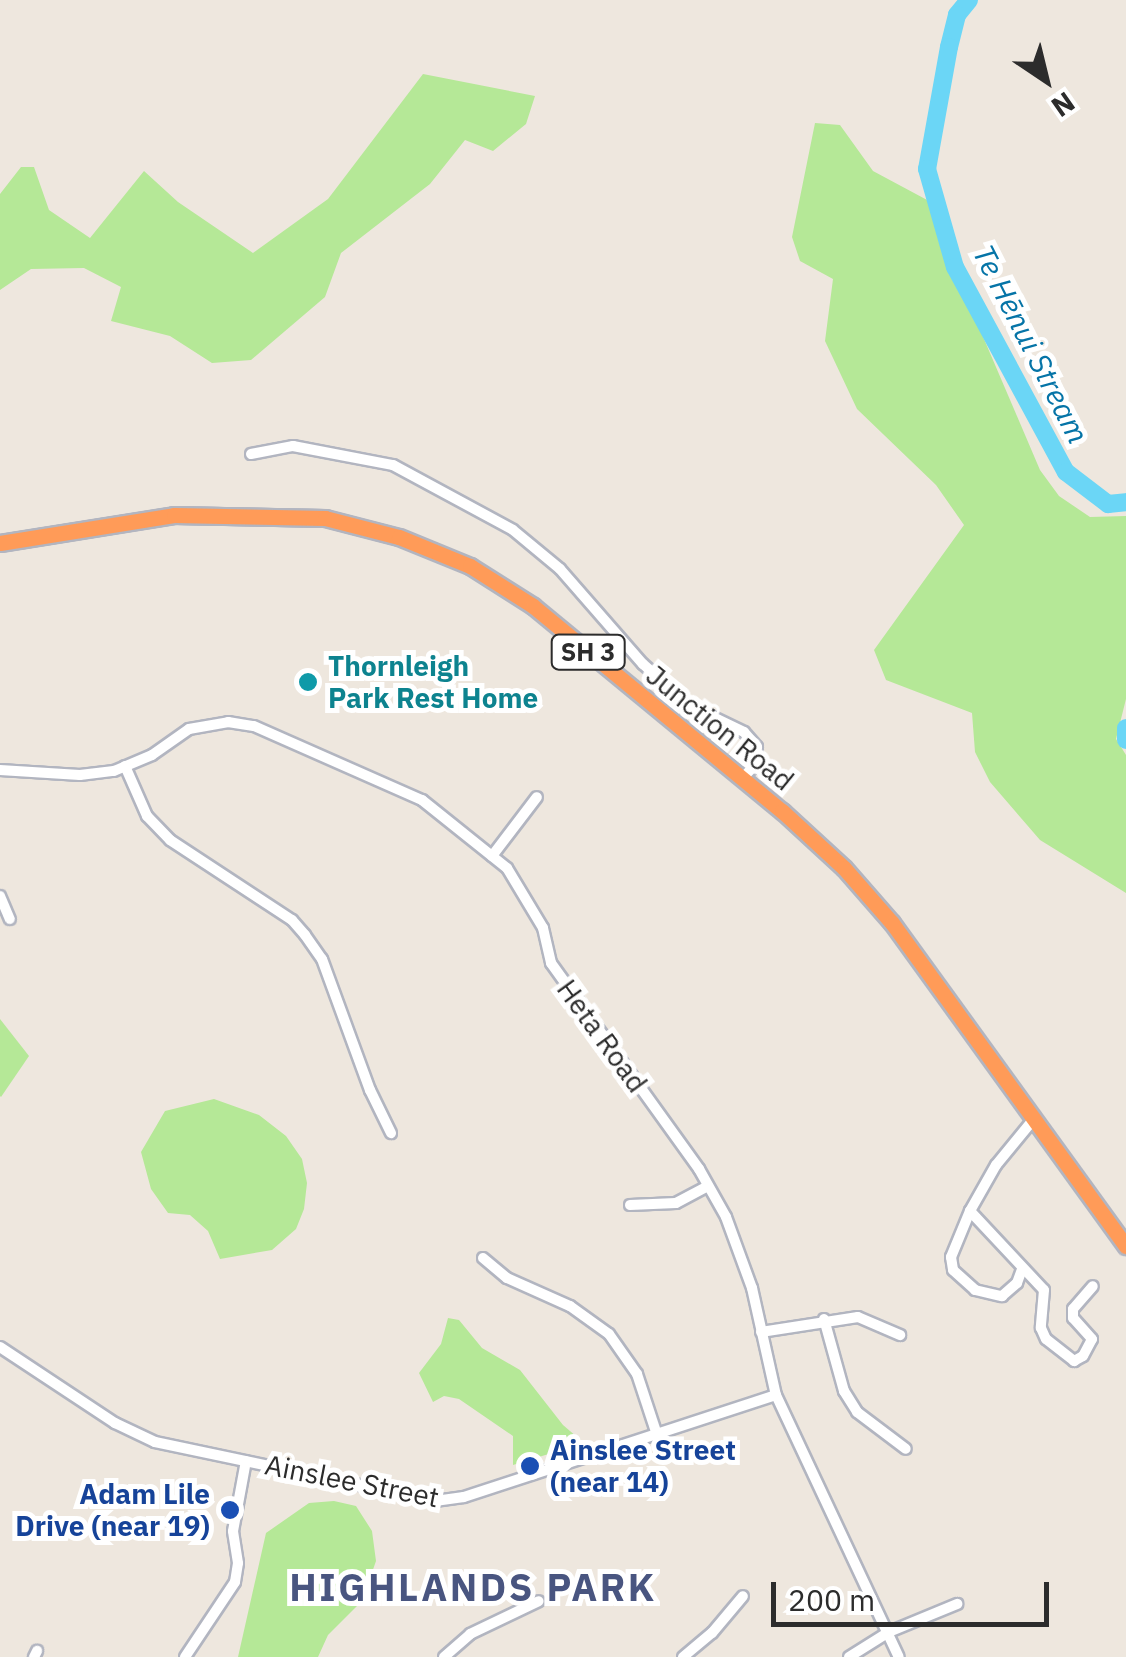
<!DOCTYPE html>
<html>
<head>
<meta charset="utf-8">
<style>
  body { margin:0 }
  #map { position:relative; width:1126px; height:1657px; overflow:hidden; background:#eee7de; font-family:"IBM Plex Sans",sans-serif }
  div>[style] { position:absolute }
  .green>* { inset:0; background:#b5e897 }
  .river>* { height:18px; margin:-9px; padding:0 9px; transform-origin:9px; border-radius:9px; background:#6bd6f6 }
  .roads { filter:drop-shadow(2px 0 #b2b5c0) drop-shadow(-2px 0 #b2b5c0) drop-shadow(0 2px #b2b5c0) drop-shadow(0 -2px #b2b5c0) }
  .minor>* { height:10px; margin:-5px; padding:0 5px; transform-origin:5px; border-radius:5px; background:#fff }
  .highway>* { height:15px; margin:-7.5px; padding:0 7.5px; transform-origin:7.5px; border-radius:7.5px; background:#ff9b58 }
  .dots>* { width:28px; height:28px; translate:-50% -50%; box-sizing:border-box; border:5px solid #fff; border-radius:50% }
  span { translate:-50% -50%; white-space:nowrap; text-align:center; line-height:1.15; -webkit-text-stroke:10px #fff; paint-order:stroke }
  .shield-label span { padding:2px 8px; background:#fff; border:2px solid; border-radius:8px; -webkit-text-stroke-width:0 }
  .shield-label { font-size:25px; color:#2c2c2c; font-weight:700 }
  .culture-label { font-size:28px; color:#0d838f; font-weight:700 }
  .left { translate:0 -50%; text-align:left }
  .street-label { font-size:28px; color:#2c2c2c }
  .transit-label { font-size:28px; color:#164399; font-weight:700 }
  .right { translate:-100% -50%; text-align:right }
  .water-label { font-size:30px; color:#0574a7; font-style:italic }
  .district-label { font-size:38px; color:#495580; font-weight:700; letter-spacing:2.5px }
  .north { position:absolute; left:996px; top:30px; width:100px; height:100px; -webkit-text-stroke:8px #fff; paint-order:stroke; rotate:145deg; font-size:28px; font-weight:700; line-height:40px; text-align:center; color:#2c2c2c }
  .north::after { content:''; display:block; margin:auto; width:35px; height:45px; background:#2c2c2c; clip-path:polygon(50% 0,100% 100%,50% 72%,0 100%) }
  .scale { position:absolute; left:771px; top:1582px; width:278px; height:45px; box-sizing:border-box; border:5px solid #2c2c2c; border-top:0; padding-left:12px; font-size:30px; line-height:35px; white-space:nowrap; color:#2c2c2c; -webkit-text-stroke:8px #fff; paint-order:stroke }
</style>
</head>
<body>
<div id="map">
  <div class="green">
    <i style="clip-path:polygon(423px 74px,535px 96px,526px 124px,493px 151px,465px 140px,430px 184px,341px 253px,325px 297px,251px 360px,212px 363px,170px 336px,111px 321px,121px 287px,84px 268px,31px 269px,0 290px,0 194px,21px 167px,34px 167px,49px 210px,90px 238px,144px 171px,178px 202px,253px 253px,328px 199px)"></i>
    <i style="clip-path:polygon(815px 123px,840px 125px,873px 171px,929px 201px,950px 275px,981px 332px,1040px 470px,1059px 496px,1090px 517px,1126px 516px,1126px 699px,1116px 739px,1126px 755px,1126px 893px,1040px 840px,990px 782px,975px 752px,972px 713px,886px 680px,874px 650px,964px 525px,936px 485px,857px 409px,825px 341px,833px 279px,800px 261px,792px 237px)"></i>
    <i style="clip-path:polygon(0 1019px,29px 1056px,1px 1097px,0 1096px)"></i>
    <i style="clip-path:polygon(214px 1099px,259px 1115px,286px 1136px,302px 1159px,307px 1183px,304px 1209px,296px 1229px,272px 1250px,220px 1259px,208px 1231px,190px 1215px,168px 1213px,151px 1189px,141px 1152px,165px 1111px)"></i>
    <i style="clip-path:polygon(448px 1318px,459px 1320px,482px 1348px,520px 1370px,563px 1425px,584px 1443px,513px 1465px,513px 1436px,459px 1399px,444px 1396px,433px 1402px,419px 1373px,441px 1344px)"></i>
    <i style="clip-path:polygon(334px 1501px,356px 1506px,372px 1531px,376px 1561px,362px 1601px,328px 1635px,318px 1657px,238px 1657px,266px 1533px,309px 1503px)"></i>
  </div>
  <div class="river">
    <i style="left:969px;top:0;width:19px;rotate:129deg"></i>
    <i style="left:957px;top:15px;width:33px;rotate:104deg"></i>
    <i style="left:949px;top:47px;width:124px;rotate:100.2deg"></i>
    <i style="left:927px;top:169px;width:102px;rotate:74.1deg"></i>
    <i style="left:955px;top:267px;width:233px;rotate:61.6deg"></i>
    <i style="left:1066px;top:472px;width:53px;rotate:37.3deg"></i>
    <i style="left:1108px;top:504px;width:18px;rotate:-6deg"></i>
    <i style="left:1126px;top:728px;width:12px;rotate:90deg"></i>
  </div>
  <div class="roads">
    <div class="minor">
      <i style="left:251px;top:454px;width:43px;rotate:-10.8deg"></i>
      <i style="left:293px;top:446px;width:102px;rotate:10.8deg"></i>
      <i style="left:393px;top:465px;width:136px;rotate:28.4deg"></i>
      <i style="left:513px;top:530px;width:61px;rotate:39.7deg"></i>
      <i style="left:560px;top:569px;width:126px;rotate:48.9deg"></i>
      <i style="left:643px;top:664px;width:63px;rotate:41.8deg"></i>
      <i style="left:690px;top:706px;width:60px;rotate:25.7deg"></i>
      <i style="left:744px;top:732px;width:20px;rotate:49deg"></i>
      <i style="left:757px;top:747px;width:20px;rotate:101deg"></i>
      <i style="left:753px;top:767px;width:16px;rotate:133deg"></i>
      <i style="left:125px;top:766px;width:55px;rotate:66.3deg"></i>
      <i style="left:147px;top:816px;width:33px;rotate:46deg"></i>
      <i style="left:170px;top:840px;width:146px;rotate:33.3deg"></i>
      <i style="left:292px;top:920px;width:20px;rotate:49deg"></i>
      <i style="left:305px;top:935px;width:29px;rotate:55deg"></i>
      <i style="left:322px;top:959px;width:140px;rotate:69.9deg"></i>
      <i style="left:370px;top:1090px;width:48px;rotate:64deg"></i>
      <i style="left:0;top:770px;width:80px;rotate:3.6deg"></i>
      <i style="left:80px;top:775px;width:34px;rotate:-7deg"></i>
      <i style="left:114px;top:771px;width:41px;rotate:-22.8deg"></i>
      <i style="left:152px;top:755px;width:45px;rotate:-35.1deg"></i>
      <i style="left:189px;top:729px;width:40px;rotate:-10deg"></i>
      <i style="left:228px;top:722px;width:26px;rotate:9deg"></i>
      <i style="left:254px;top:726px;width:184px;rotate:23.8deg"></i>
      <i style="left:422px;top:800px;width:109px;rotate:38.7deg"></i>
      <i style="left:507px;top:868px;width:70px;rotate:59deg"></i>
      <i style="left:543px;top:928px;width:36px;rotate:77deg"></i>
      <i style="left:551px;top:963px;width:254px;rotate:54.3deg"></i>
      <i style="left:699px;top:1169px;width:55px;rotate:60.6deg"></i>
      <i style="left:726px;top:1217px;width:76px;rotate:69.9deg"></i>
      <i style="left:752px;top:1288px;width:110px;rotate:77.4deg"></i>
      <i style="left:776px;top:1395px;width:289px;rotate:64.9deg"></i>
      <i style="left:492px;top:856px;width:74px;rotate:-52.7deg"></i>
      <i style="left:0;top:896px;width:25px;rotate:67deg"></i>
      <i style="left:1033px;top:1120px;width:58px;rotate:129.4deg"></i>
      <i style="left:996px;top:1165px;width:53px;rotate:119.5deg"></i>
      <i style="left:970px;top:1211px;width:108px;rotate:46.9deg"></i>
      <i style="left:1044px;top:1290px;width:38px;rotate:95deg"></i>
      <i style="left:1041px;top:1328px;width:12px;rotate:66deg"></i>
      <i style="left:1046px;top:1339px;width:36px;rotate:38deg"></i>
      <i style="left:1074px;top:1361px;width:10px;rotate:-29deg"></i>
      <i style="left:1083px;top:1356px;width:19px;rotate:-62deg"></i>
      <i style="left:1092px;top:1339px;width:28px;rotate:-132deg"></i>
      <i style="left:1073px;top:1318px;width:9px;rotate:-90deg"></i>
      <i style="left:1073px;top:1309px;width:30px;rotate:-49deg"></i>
      <i style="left:630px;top:1205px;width:46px;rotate:-2.5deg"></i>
      <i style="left:676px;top:1203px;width:36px;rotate:-28deg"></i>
      <i style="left:970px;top:1211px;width:50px;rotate:112.4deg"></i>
      <i style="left:951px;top:1257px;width:13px;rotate:81deg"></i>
      <i style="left:953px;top:1270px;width:30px;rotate:42deg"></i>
      <i style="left:975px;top:1290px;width:28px;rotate:13deg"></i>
      <i style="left:1002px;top:1296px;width:20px;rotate:-41deg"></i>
      <i style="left:1017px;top:1283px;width:15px;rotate:-70deg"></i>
      <i style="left:483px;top:1258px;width:31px;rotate:40deg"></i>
      <i style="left:507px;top:1278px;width:69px;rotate:24deg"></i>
      <i style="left:570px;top:1306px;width:48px;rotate:35.7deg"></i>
      <i style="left:609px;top:1334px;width:49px;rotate:55deg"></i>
      <i style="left:637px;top:1374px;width:64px;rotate:71.8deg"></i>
      <i style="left:824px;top:1319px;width:75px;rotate:74.5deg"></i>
      <i style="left:844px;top:1391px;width:25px;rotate:58deg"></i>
      <i style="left:857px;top:1412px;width:61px;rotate:37.1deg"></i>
      <i style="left:761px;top:1332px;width:98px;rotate:-8.8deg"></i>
      <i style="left:858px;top:1317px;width:46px;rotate:23.2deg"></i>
      <i style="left:0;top:1347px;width:138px;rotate:33.5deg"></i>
      <i style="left:115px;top:1423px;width:44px;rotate:25.4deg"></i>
      <i style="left:155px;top:1442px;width:286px;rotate:11.9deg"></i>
      <i style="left:435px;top:1501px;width:29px;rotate:-8deg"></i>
      <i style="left:464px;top:1497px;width:328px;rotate:-18.1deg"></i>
      <i style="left:34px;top:1657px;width:7px;rotate:-63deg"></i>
      <i style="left:185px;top:1657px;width:90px;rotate:-56.3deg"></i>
      <i style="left:235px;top:1582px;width:19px;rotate:-81deg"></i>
      <i style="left:238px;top:1563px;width:32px;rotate:-99deg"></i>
      <i style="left:233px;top:1531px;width:71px;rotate:-79.5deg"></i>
      <i style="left:444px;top:1657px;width:35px;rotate:-41deg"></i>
      <i style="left:470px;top:1634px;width:76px;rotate:-25.6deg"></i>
      <i style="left:683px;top:1657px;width:38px;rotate:-40deg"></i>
      <i style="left:712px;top:1633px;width:48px;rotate:-50deg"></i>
      <i style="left:849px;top:1657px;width:47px;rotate:-32deg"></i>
      <i style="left:889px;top:1632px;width:74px;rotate:-22.4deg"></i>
    </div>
    <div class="highway">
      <i style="left:0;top:543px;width:176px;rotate:-9.1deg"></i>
      <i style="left:174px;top:515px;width:151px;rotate:1.1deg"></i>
      <i style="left:325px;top:518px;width:76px;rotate:14.4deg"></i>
      <i style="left:399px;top:537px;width:77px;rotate:22.2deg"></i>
      <i style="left:470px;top:566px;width:75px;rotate:32.4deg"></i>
      <i style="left:533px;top:606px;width:323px;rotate:39.5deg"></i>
      <i style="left:782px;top:811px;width:84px;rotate:42.6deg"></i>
      <i style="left:844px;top:868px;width:73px;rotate:48.9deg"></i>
      <i style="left:892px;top:923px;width:399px;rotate:54.1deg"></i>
    </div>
  </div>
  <div class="dots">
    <i style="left:308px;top:682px;background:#0f9aa8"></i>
    <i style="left:530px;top:1466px;background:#1a4fb4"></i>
    <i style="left:230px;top:1510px;background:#1a4fb4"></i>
  </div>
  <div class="shield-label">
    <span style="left:588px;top:652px">SH 3</span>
  </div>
  <div class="culture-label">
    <span class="left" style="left:328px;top:682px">Thornleigh<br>Park Rest Home</span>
  </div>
  <div class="street-label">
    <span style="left:720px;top:728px;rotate:39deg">Junction Road</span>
    <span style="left:602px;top:1036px;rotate:54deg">Heta Road</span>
    <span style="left:352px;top:1481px;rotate:11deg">Ainslee Street</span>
  </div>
  <div class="transit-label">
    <span class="left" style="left:550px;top:1466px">Ainslee Street<br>(near 14)</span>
    <span class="right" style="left:210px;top:1510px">Adam Lile<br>Drive (near 19)</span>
  </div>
  <div class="water-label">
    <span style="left:1031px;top:344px;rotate:63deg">Te Hēnui Stream</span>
  </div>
  <div class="district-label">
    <span style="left:473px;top:1587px">HIGHLANDS PARK</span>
  </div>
  <div class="north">N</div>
  <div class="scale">200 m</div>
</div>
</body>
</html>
